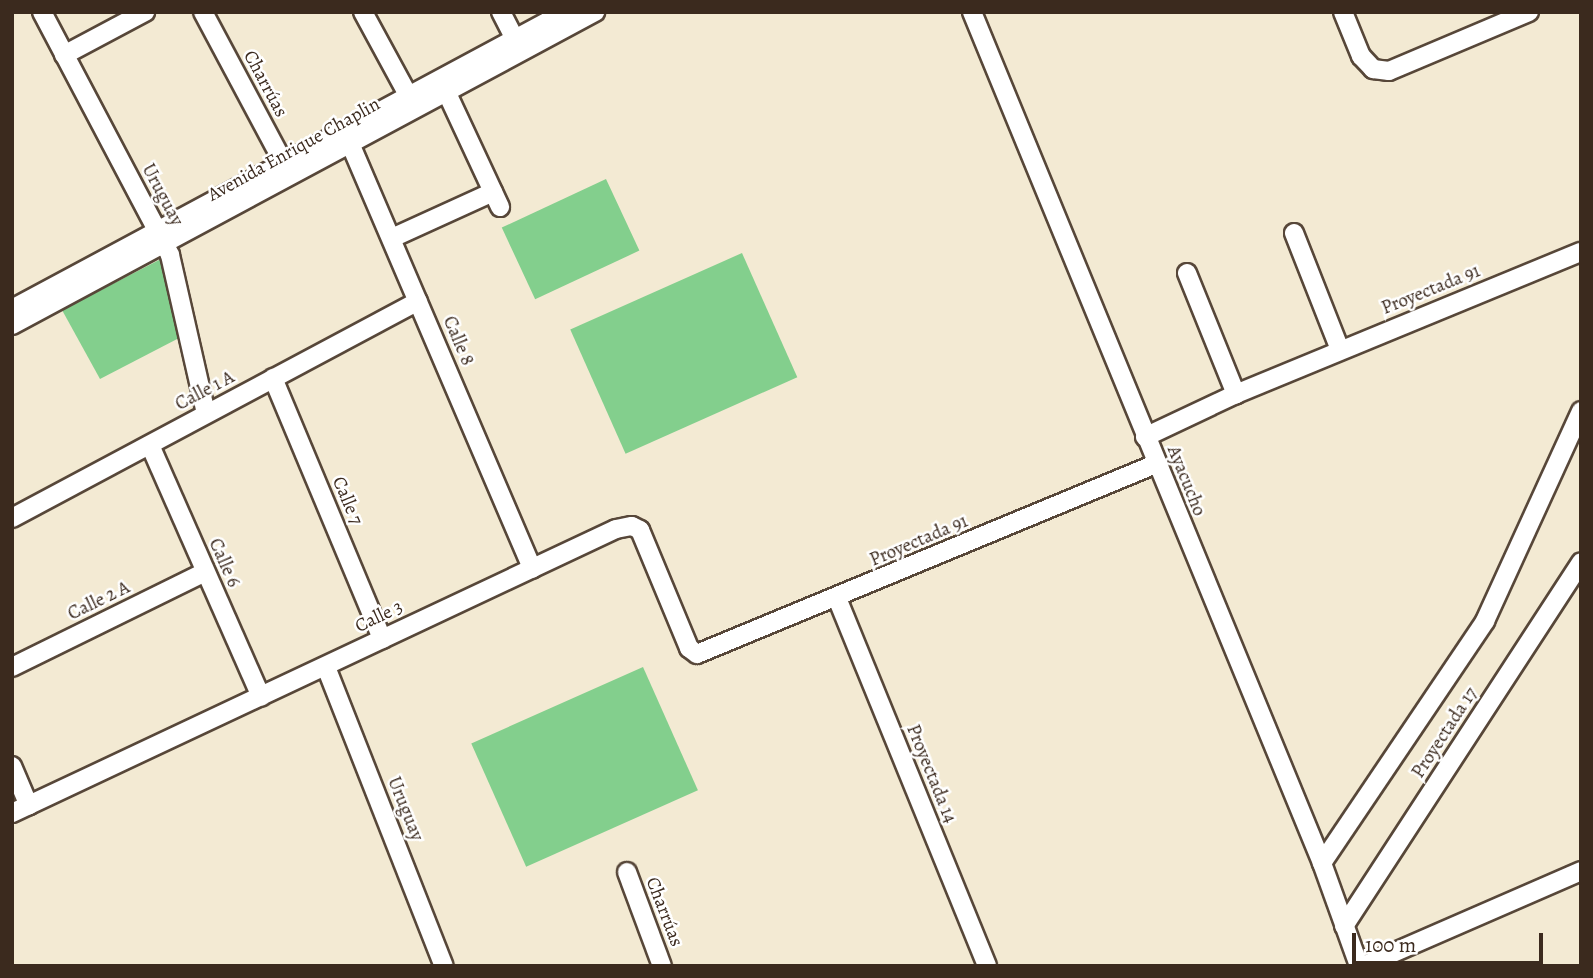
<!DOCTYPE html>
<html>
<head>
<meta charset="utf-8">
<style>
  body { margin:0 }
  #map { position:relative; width:1593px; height:978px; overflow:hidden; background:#f3ead3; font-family:Alegreya,serif }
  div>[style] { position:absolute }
  .green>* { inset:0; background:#83cf8d; transform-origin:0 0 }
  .roads { filter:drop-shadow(2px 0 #574739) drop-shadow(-2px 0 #574739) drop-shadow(0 2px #574739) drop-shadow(0 -2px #574739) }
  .minor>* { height:18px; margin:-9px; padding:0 9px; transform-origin:9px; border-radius:9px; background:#fff }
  span { translate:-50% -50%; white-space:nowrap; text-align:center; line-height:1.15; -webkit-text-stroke:5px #fff; paint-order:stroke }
  .street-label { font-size:19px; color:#3b2a1e }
  .frame { position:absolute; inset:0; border:14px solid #3b2a1e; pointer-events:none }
  .scale { position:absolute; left:1352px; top:933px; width:191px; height:32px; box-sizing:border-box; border:4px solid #3b2a1e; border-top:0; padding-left:9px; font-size:21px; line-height:24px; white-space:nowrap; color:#3b2a1e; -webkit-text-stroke:5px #fff; paint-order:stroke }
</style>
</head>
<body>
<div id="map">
  <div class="green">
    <i style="left:606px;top:179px;width:79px;height:115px;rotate:65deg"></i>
    <i style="left:742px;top:253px;width:136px;height:188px;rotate:66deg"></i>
    <i style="clip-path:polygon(159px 260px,163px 260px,181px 337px,100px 379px,62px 310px)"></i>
    <i style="left:643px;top:667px;width:135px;height:188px;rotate:66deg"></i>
  </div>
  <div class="roads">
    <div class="minor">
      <i style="left:42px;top:12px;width:275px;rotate:62.2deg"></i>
      <i style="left:170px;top:255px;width:162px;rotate:77.2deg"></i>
      <i style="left:203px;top:12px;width:183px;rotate:61.9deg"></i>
      <i style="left:363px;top:12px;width:105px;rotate:61.5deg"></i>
      <i style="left:501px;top:12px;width:42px;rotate:62.8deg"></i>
      <i style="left:972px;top:12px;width:920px;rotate:67.64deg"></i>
      <i style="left:1322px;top:863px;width:109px;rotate:70.2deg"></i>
      <i style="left:1343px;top:12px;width:48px;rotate:67.8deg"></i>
      <i style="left:1361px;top:56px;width:18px;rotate:47deg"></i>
      <i style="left:1373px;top:69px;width:16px;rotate:7deg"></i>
      <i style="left:1389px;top:71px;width:152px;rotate:-22.9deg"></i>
      <i style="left:64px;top:55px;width:92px;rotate:-28deg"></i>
      <i style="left:446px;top:91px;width:128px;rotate:65deg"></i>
      <i style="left:346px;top:134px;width:473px;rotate:66.8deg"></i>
      <i style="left:1294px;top:233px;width:126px;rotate:68.5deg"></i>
      <i style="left:392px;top:238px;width:111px;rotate:-24.5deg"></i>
      <i style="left:1187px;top:273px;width:131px;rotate:68deg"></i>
      <i style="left:12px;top:309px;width:628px;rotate:-28.24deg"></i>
      <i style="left:12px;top:325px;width:662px;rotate:-28.23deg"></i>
      <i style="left:273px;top:378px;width:283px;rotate:67.3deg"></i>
      <i style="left:1145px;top:437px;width:101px;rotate:-25.3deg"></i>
      <i style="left:1236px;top:394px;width:373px;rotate:-22.4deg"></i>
      <i style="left:150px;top:445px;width:275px;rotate:66.2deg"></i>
      <i style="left:12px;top:518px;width:460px;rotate:-28.1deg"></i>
      <i style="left:837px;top:598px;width:397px;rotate:67.8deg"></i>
      <i style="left:12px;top:667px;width:215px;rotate:-26.2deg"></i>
      <i style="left:326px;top:667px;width:321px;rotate:68.5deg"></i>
      <i style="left:12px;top:766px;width:43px;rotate:67deg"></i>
      <i style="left:12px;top:813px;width:667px;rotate:-25.18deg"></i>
      <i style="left:616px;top:529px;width:16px;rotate:-11deg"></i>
      <i style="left:632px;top:526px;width:9px;rotate:27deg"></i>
      <i style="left:640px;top:530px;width:128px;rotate:67.4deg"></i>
      <i style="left:689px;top:648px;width:10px;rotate:37deg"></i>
      <i style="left:697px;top:654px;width:497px;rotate:-22.5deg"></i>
      <i style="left:1322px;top:863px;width:292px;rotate:-56deg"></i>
      <i style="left:1485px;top:621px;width:231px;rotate:-65.4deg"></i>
      <i style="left:627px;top:872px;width:100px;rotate:69.6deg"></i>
      <i style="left:1344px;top:926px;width:434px;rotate:-56.9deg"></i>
      <i style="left:1363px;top:966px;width:238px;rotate:-23.5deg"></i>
    </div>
  </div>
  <div class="street-label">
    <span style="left:265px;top:84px;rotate:62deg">Charrúas</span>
    <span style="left:294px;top:150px;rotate:-29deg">Avenida Enrique Chaplin</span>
    <span style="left:162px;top:195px;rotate:62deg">Uruguay</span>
    <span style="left:1431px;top:290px;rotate:-22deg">Proyectada 91</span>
    <span style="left:458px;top:341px;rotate:67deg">Calle 8</span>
    <span style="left:205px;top:391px;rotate:-28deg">Calle 1 A</span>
    <span style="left:1186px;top:481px;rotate:68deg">Ayacucho</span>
    <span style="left:347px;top:501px;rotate:67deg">Calle 7</span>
    <span style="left:919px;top:541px;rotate:-23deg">Proyectada 91</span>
    <span style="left:224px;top:563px;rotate:66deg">Calle 6</span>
    <span style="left:99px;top:601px;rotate:-26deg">Calle 2 A</span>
    <span style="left:379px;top:617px;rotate:-26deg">Calle 3</span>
    <span style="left:1445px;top:733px;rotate:-57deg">Proyectada 17</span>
    <span style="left:931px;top:774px;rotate:68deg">Proyectada 14</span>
    <span style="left:405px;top:809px;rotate:68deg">Uruguay</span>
    <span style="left:664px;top:912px;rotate:69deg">Charrúas</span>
  </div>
  <div class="frame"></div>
  <div class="scale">100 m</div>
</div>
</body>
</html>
